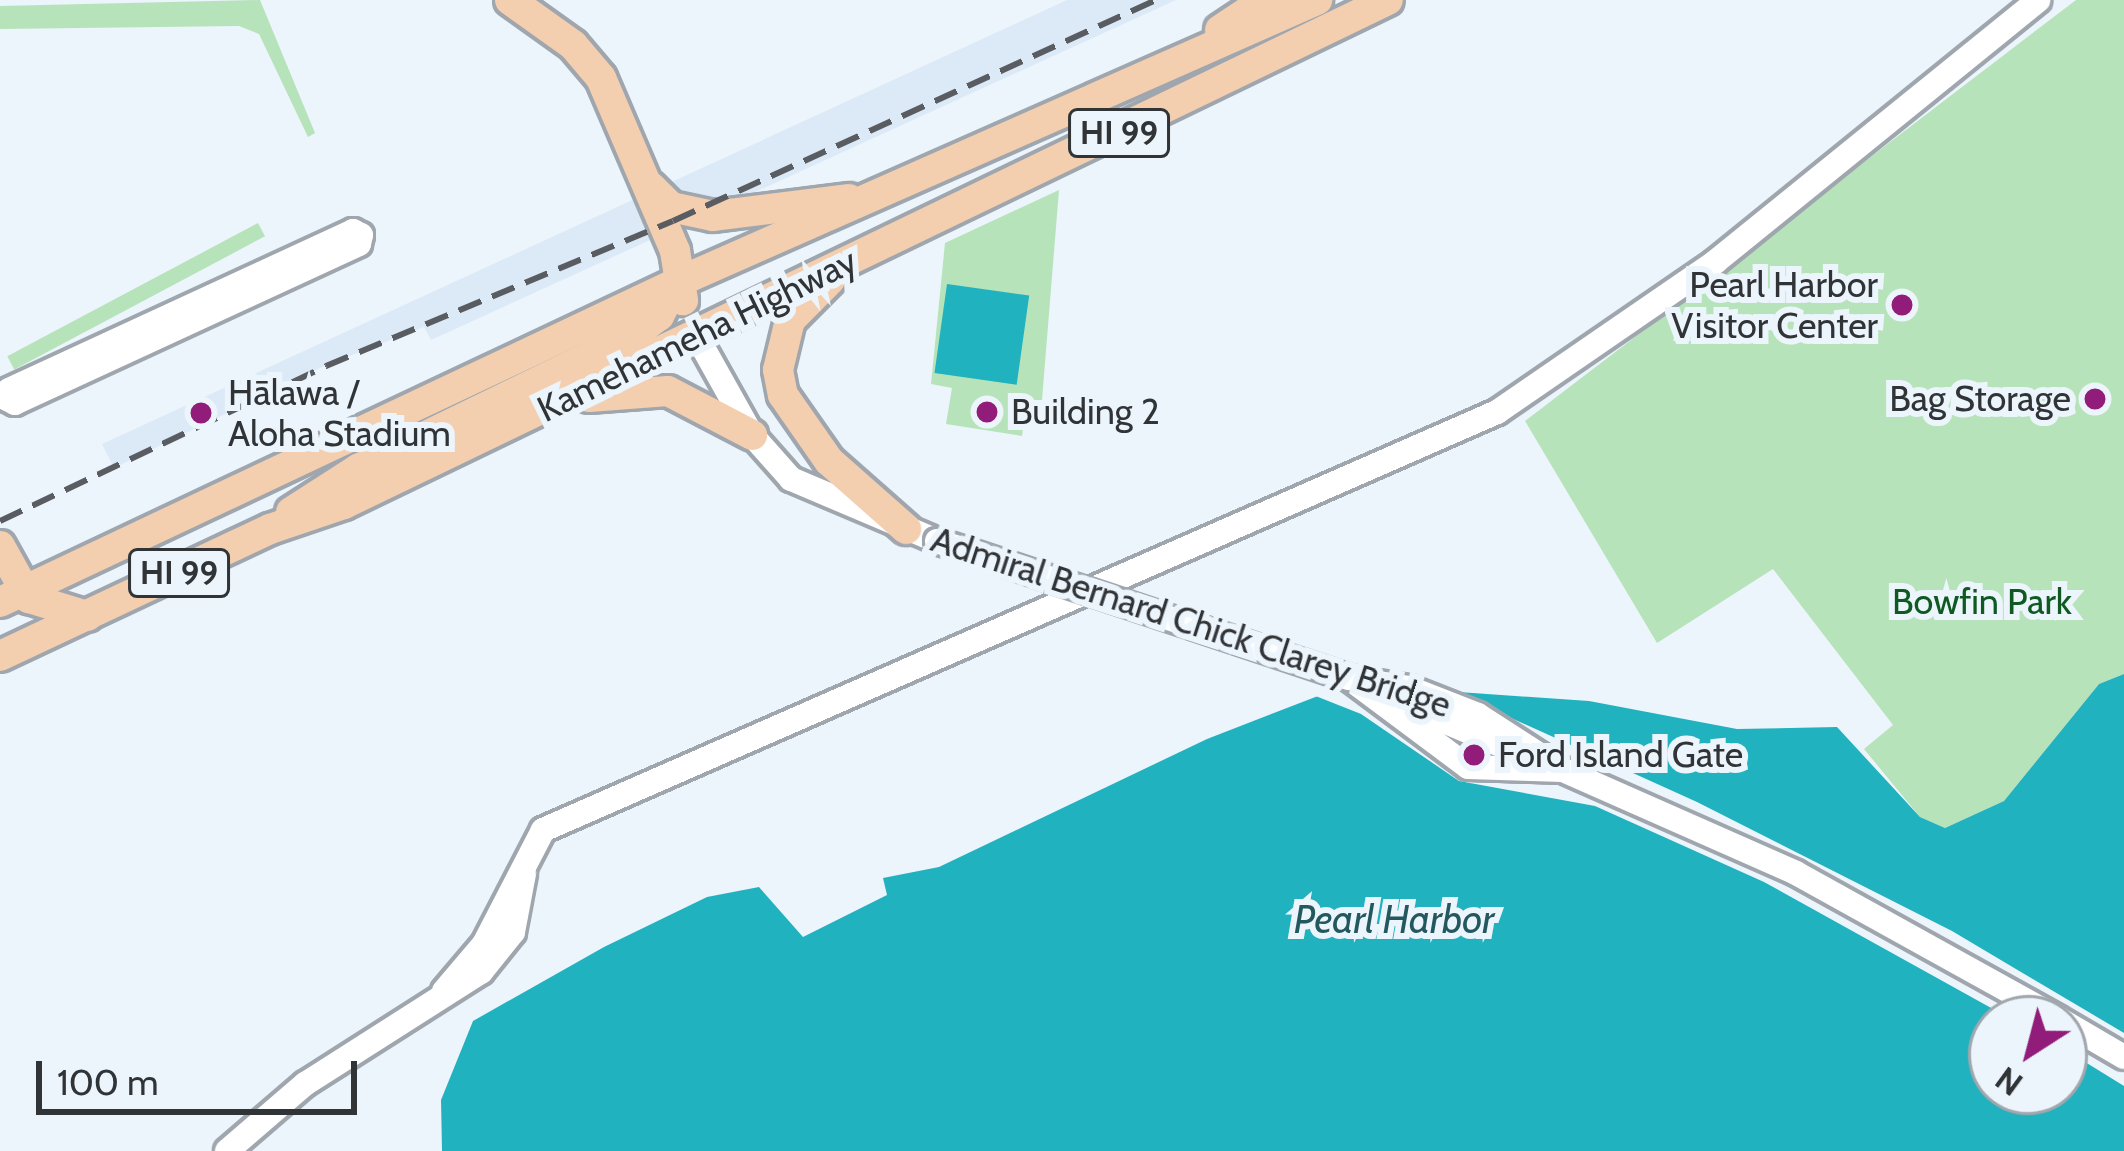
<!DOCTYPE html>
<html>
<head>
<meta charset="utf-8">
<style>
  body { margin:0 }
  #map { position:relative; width:2124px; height:1151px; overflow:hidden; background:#ecf4fc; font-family:Cabin,sans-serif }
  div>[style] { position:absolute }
  .built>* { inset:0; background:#dceaf8 }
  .green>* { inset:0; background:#b7e3ba; transform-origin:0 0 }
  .water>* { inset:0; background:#21b2bf; transform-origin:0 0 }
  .pier>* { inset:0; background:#ecf4fc }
  .roads { filter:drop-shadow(3px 0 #9fa6ae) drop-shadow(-3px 0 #9fa6ae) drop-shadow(0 3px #9fa6ae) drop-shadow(0 -3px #9fa6ae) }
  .minor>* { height:24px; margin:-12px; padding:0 12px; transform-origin:12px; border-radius:12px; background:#fff }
  .major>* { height:30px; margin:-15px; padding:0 15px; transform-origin:15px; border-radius:15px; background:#f4cfaf }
  .rail>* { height:6px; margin-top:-3px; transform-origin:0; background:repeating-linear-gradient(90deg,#595d61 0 24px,transparent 0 36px) }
  .bridges { filter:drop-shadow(3px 0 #9fa6ae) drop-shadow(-3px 0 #9fa6ae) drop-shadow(0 3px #9fa6ae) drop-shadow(0 -3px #9fa6ae) }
  .minor-bridge>* { height:24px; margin:-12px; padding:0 12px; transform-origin:12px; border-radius:12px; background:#fff }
  .dots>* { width:33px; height:33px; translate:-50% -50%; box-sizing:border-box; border:6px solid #ecf4fc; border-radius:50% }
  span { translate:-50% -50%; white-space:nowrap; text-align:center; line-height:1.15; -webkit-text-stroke:12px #ecf4fc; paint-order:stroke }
  .shield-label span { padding:3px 9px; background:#ecf4fc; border:3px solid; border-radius:9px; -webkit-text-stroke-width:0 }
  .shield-label { font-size:33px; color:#313437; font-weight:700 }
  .poi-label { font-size:36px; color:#313437 }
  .right { translate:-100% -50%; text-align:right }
  .left { translate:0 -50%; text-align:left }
  .street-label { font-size:36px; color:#313437 }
  .park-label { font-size:36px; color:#0e5a20 }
  .water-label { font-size:39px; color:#22585e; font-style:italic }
  .north { position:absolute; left:1968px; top:995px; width:120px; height:120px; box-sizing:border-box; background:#ecf4fc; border:3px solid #a1a7ad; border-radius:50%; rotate:216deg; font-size:33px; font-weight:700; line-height:48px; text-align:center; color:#313437 }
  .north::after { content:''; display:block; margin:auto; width:42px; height:54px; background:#921c7a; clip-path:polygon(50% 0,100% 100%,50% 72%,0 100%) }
  .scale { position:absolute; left:36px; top:1061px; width:321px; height:54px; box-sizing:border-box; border:6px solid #313437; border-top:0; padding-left:15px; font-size:36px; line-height:42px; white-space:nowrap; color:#313437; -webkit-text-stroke:9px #ecf4fc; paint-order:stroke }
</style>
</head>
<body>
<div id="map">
  <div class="built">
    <i style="clip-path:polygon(1067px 0,1176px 0,431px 340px,424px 327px,326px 365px,114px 468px,102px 444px)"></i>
  </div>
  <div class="green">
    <i style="clip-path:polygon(260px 0,315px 133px,308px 137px,259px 34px,239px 26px,0 29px,0 6px)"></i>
    <i style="clip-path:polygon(2076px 0,2124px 0,2124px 674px,2099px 684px,2004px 801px,1945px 828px,1920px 817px,1864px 749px,1893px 725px,1773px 569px,1657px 643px,1525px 421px)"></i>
    <i style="clip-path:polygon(1059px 190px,1042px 400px,1027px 400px,1022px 436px,946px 424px,952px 388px,931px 384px,945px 243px)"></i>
    <i style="left:258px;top:223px;width:15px;height:284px;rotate:62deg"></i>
  </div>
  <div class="water">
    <i style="left:947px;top:284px;width:83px;height:90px;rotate:8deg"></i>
    <i style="clip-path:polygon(evenodd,2124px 674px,2124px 1151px,442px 1151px,441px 1100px,473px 1021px,604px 947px,707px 897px,759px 887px,803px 937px,887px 895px,883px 878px,939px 867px,1207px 739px,1318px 696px,1373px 686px,1589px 701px,1737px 729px,1837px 727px,1920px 817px,1945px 828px,2004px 801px,2099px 684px,2124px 674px,1992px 1019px,2064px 1019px,2064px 1091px,1992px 1091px,1992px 1019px)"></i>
  </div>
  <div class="pier">
    <i style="clip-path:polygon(1372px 680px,1487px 707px,1697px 802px,1952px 931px,2124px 1033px,2124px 1086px,2064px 1049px,2064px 1019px,2011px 1019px,1764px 882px,1595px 806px,1459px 781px,1361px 714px,1308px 693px)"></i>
  </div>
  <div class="roads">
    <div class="minor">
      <i style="left:353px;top:231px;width:9px;rotate:27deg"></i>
      <i style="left:361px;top:235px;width:9px;rotate:103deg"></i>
      <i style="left:359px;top:244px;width:379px;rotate:155.2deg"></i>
      <i style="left:15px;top:403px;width:9px;rotate:-153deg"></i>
      <i style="left:7px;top:399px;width:9px;rotate:-77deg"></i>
      <i style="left:9px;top:390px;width:379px;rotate:-24.8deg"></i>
      <i style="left:696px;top:335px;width:115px;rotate:60.8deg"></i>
      <i style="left:752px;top:435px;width:59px;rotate:48.4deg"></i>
      <i style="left:791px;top:479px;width:159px;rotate:23deg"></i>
      <i style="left:1349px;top:678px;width:61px;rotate:9.5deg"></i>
      <i style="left:1409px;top:688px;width:74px;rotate:21.4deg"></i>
      <i style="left:1478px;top:715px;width:101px;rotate:32.9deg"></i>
      <i style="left:1563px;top:770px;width:255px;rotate:23.8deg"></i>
      <i style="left:1796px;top:873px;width:301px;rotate:29deg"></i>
      <i style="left:1350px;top:679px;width:147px;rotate:36.7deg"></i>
      <i style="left:1468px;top:767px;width:95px;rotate:1.8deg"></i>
      <i style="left:1382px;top:695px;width:175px;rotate:22.9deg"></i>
      <i style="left:444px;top:991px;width:62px;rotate:-49.6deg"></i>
      <i style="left:484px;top:944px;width:128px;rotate:-62.6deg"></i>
      <i style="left:543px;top:830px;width:1042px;rotate:-23.66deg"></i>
      <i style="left:1497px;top:412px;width:265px;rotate:-34.5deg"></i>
      <i style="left:1715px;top:262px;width:416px;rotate:-39deg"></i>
      <i style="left:2064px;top:1022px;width:69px;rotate:30.3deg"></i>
      <i style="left:227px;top:1151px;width:103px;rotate:-40.7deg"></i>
      <i style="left:305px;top:1084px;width:209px;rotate:-32.5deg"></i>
      <i style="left:481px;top:972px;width:51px;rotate:-51.3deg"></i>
      <i style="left:513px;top:932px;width:59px;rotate:-79.3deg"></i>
    </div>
    <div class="major">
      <i style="left:510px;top:0;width:77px;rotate:35.5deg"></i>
      <i style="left:573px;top:45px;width:43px;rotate:49.7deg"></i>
      <i style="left:601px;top:78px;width:188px;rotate:66.8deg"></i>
      <i style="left:675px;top:251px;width:50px;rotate:80.7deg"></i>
      <i style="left:1220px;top:30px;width:54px;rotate:-33.7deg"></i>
      <i style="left:651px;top:187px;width:28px;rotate:45deg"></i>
      <i style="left:671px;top:207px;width:43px;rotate:12.1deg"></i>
      <i style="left:713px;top:216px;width:137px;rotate:-7.1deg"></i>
      <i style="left:830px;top:280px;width:57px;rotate:135deg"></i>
      <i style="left:790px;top:320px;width:51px;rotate:103.5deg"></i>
      <i style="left:778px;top:370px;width:25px;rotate:79deg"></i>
      <i style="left:783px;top:395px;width:80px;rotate:55.1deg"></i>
      <i style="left:829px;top:461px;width:103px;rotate:41.4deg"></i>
      <i style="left:589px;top:397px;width:79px;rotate:-4.3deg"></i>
      <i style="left:668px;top:391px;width:95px;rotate:27.6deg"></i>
      <i style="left:291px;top:512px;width:80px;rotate:-32.7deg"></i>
      <i style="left:358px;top:469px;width:305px;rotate:-25.9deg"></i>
      <i style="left:632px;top:336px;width:34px;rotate:-37deg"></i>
      <i style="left:659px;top:316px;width:37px;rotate:-63deg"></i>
      <i style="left:0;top:546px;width:60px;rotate:60.9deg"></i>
      <i style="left:29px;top:598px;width:61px;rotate:17.2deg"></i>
      <i style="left:0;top:602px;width:747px;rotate:-25.26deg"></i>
      <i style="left:676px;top:283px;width:701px;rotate:-23.82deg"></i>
      <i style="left:0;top:656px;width:298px;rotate:-25.2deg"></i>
      <i style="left:270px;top:529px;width:78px;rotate:-18.7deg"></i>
      <i style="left:344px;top:504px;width:1159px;rotate:-25.77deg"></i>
    </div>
  </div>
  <div class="rail">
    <i style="left:0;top:521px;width:361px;rotate:-25.4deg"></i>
    <i style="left:326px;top:366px;width:376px;rotate:-22.7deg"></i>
    <i style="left:673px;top:221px;width:531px;rotate:-24.59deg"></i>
  </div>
  <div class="bridges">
    <div class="minor-bridge">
      <i style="left:937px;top:541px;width:434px;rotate:18.4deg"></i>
    </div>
  </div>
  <div class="dots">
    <i style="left:1902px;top:305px;background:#921c7a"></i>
    <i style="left:2095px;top:399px;background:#921c7a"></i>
    <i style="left:987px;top:412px;background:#921c7a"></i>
    <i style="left:201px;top:413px;background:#921c7a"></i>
    <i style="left:1474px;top:755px;background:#921c7a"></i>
  </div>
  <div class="shield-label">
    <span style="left:1119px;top:133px">HI 99</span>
    <span style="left:179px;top:573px">HI 99</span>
  </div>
  <div class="poi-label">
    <span class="right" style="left:1878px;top:305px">Pearl Harbor<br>Visitor Center</span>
    <span class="left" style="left:228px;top:413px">Hālawa /<br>Aloha Stadium</span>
    <span class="right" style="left:2071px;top:399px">Bag Storage</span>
    <span class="left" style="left:1011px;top:412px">Building 2</span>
    <span class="left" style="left:1498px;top:755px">Ford Island Gate</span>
  </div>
  <div class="street-label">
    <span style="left:697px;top:335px;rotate:-26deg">Kamehameha Highway</span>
    <span style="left:1191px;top:622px;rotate:18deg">Admiral Bernard Chick Clarey Bridge</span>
  </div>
  <div class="park-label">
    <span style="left:1982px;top:602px">Bowfin Park</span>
  </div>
  <div class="water-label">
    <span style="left:1394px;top:919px">Pearl Harbor</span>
  </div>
  <div class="north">N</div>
  <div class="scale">100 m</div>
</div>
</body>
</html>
